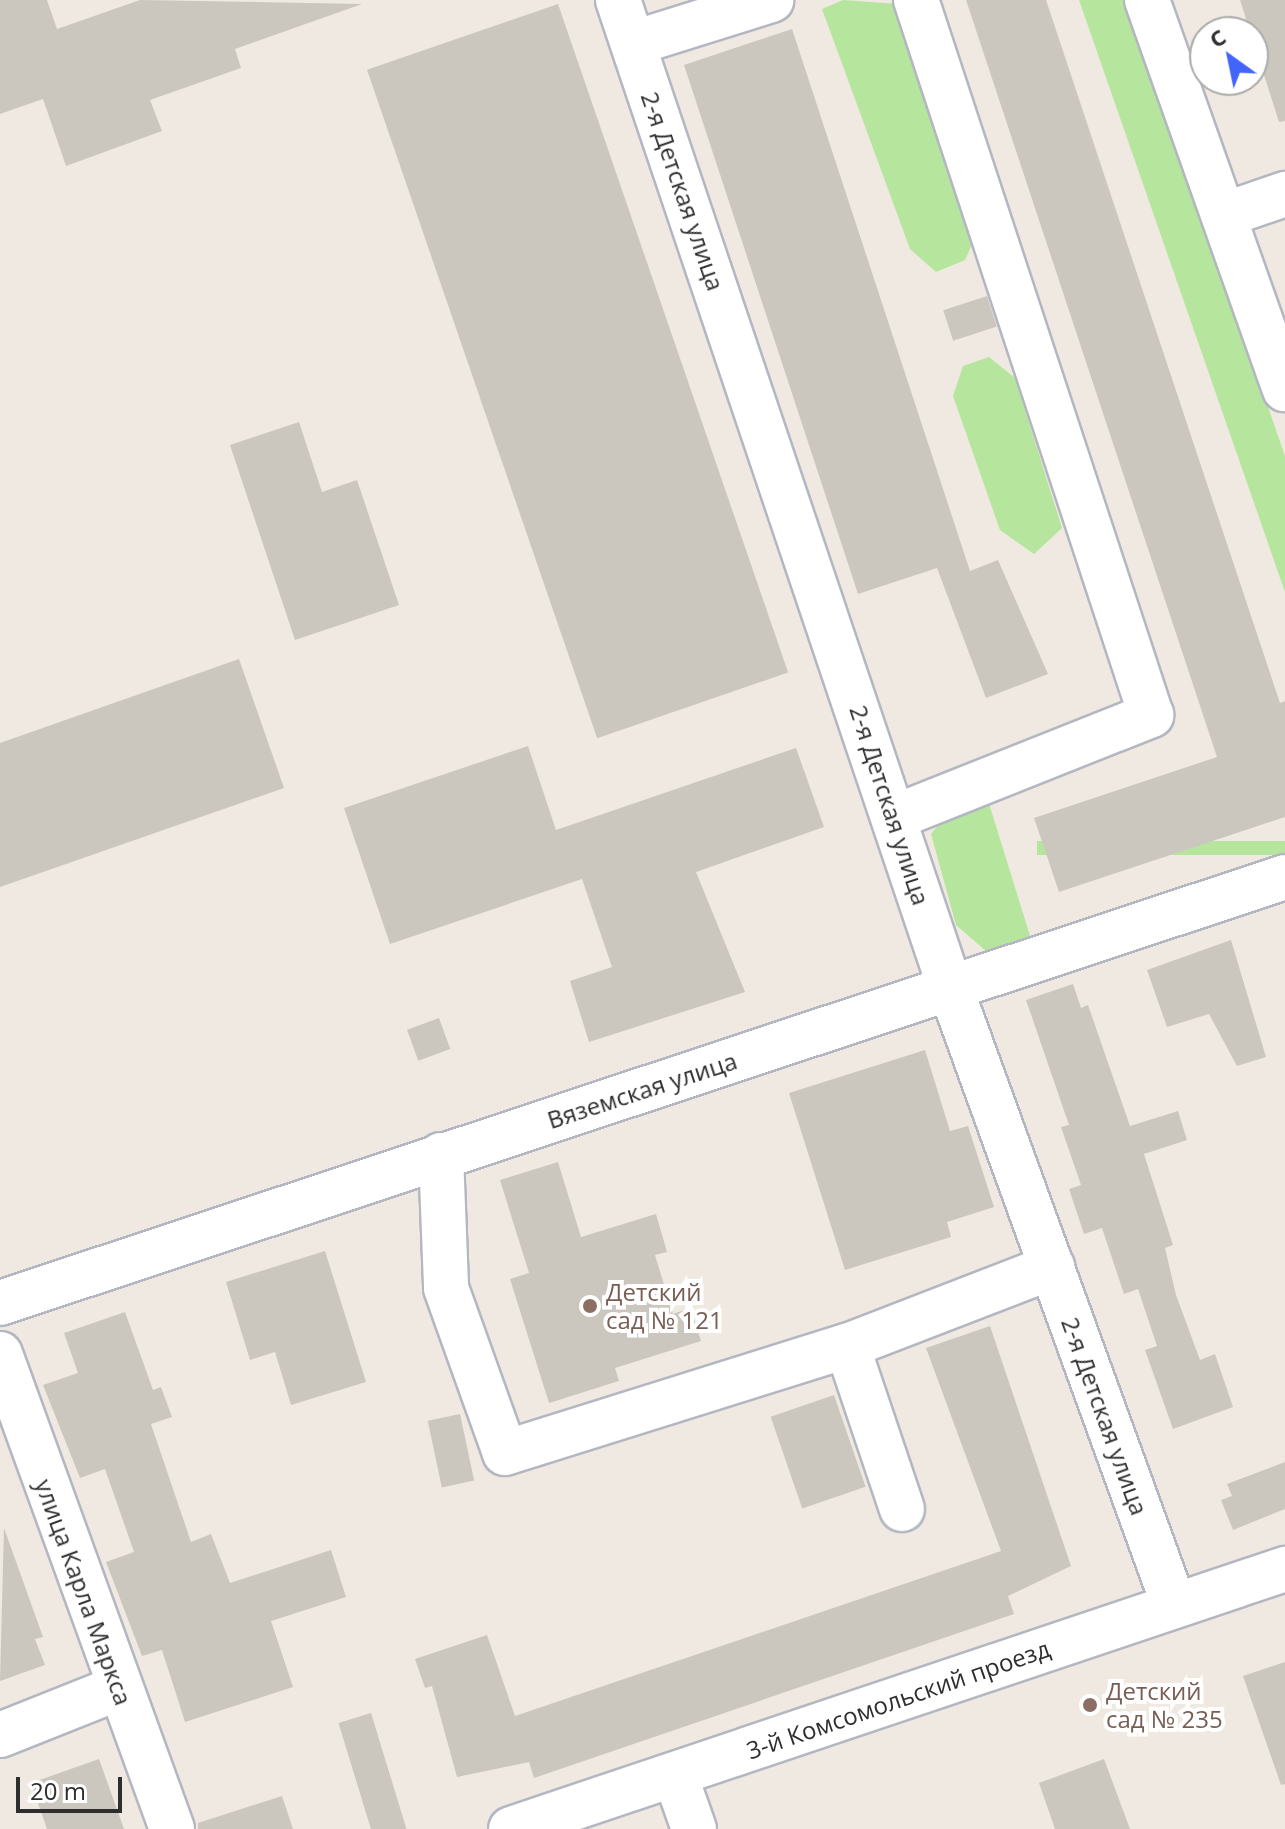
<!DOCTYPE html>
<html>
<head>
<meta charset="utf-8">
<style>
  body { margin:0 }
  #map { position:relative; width:1285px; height:1829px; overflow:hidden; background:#efe9e1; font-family:"Open Sans",sans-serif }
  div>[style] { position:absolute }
  .green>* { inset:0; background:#b6e59e; transform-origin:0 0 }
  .building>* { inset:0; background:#cbc7bf; transform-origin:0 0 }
  .roads { filter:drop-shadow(2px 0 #b4b7c1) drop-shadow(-2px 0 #b4b7c1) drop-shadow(0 2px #b4b7c1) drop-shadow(0 -2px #b4b7c1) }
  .minor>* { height:44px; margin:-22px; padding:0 22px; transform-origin:22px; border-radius:22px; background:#fff }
  .dots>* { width:22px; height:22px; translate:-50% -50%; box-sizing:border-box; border:4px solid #fff; border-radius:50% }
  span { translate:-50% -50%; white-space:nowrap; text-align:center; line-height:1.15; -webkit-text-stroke:8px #fff; paint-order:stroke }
  .street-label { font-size:24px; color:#2e2e2e }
  .education-label { font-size:24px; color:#785e54 }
  .left { translate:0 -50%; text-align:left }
  .north { position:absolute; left:1189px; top:16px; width:80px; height:80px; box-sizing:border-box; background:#fff; border:2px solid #ababab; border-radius:50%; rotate:327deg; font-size:22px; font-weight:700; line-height:32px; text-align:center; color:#2e2e2e }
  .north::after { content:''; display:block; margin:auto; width:28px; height:36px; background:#4264fb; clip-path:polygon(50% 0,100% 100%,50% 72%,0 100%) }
  .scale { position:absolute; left:16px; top:1777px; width:106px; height:36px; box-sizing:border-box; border:4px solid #2e2e2e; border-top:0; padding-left:10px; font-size:24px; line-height:28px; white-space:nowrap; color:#2e2e2e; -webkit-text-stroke:6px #fff; paint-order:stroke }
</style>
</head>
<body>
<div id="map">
  <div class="green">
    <i style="clip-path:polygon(843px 0,898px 4px,974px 240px,965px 260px,936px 272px,910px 249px,822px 9px)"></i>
    <i style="clip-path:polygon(1079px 0,1127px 0,1285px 456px,1285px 592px)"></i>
    <i style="clip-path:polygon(989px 357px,1015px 378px,1062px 528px,1034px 554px,1000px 530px,953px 396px,963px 366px)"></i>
    <i style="clip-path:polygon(987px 797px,1031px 939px,986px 951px,956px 925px,931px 834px,950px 810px)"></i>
    <i style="left:1285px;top:841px;width:14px;height:248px;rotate:90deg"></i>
  </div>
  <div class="building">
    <i style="clip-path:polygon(0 0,47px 0,57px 29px,140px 0,362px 4px,235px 49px,241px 68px,150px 100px,162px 131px,66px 166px,43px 99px,0 114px)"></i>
    <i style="clip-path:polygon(966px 0,1046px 0,1280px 703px,1285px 701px,1285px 817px,1059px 892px,1034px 818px,1217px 757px)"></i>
    <i style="clip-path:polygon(1240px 0,1285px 0,1285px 121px,1279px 122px)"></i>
    <i style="left:558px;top:4px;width:707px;height:202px;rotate:71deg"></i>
    <i style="clip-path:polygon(792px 29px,970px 571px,998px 560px,1048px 674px,986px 698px,937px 568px,858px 594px,684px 65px)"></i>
    <i style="left:987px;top:296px;width:32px;height:46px;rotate:72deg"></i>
    <i style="clip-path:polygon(299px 422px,322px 492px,357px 480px,399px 605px,295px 640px,230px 445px)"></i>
    <i style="clip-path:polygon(239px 659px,284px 788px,0 887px,0 743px)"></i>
    <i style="clip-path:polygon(528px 746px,556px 830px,796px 748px,824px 827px,696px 872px,745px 992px,589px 1042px,570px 981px,612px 967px,582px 879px,390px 944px,344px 808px)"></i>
    <i style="clip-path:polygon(1231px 940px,1266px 1057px,1237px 1066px,1209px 1014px,1167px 1027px,1147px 970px)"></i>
    <i style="clip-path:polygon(1073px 984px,1081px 1008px,1088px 1005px,1130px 1126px,1178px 1111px,1187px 1140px,1144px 1154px,1173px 1245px,1165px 1248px,1176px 1295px,1200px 1360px,1215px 1354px,1233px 1407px,1173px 1429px,1145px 1350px,1157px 1346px,1138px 1289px,1124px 1294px,1102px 1228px,1084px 1234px,1069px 1189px,1081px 1185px,1061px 1127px,1069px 1125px,1026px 1000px)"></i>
    <i style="left:439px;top:1018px;width:33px;height:34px;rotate:70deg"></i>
    <i style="clip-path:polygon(925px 1050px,950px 1131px,968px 1126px,994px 1207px,947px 1222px,951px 1237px,845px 1270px,789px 1093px)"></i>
    <i style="clip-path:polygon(558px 1162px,581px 1237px,656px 1214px,667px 1252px,655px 1255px,673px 1314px,690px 1308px,701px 1341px,615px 1368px,619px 1381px,549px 1403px,510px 1279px,529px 1273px,500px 1180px)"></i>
    <i style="clip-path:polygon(325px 1251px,366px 1382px,291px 1405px,275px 1352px,250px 1360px,226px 1282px)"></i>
    <i style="clip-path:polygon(125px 1312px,153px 1390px,161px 1387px,172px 1417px,151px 1424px,191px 1542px,211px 1534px,230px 1583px,331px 1550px,346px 1597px,271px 1621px,293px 1687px,185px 1722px,162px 1650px,142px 1656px,106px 1562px,134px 1552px,105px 1469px,80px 1478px,43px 1385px,78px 1373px,64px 1333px)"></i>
    <i style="clip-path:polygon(990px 1326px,1071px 1566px,1008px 1596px,1014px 1614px,534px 1778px,529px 1762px,457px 1777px,432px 1686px,425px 1688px,415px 1659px,487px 1635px,515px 1716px,1001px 1551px,926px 1348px)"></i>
    <i style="left:834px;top:1395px;width:97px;height:67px;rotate:71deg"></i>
    <i style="left:460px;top:1414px;width:68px;height:33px;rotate:78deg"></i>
    <i style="clip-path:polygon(1285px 1462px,1285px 1509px,1233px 1530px,1221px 1500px,1232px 1496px,1227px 1484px)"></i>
    <i style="clip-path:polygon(4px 1528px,43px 1637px,35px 1639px,45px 1665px,0 1681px)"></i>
    <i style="clip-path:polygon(1285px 1662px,1285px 1784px,1281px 1785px,1243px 1676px)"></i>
    <i style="left:371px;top:1713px;width:121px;height:34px;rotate:73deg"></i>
    <i style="clip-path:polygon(99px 1759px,124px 1829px,47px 1829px,31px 1783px)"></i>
    <i style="clip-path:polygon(1104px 1759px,1130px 1829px,1055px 1829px,1039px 1783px)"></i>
    <i style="clip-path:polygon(282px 1796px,293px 1829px,198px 1829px,198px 1823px)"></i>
  </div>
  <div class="roads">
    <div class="minor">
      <i style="left:618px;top:0;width:1041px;rotate:71.41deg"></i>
      <i style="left:950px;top:987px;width:657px;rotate:70.08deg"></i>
      <i style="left:1147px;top:0;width:413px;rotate:70.5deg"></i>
      <i style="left:634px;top:43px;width:144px;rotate:-17.4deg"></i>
      <i style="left:1224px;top:215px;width:65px;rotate:-19deg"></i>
      <i style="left:895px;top:817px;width:276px;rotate:-21.7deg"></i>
      <i style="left:1151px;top:715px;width:753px;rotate:-108.19deg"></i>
      <i style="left:441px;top:1155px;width:133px;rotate:87.8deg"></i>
      <i style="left:446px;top:1288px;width:175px;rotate:70.3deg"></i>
      <i style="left:505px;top:1453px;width:358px;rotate:-17.4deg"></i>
      <i style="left:0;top:1303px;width:1354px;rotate:-18.34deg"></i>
      <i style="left:0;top:1354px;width:505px;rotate:70.09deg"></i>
      <i style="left:902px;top:1509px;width:172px;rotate:-108.6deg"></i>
      <i style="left:847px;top:1346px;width:220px;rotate:-21.1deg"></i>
      <i style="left:0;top:1735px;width:127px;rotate:-21.7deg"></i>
      <i style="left:675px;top:1775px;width:57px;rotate:70.6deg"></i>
      <i style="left:511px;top:1829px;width:817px;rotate:-18.57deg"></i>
    </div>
  </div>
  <div class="dots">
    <i style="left:590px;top:1306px;background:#8d6e63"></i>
    <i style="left:1090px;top:1705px;background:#8d6e63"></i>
  </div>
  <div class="street-label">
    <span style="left:683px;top:191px;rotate:71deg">2-я Детская улица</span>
    <span style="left:890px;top:805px;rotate:72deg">2-я Детская улица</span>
    <span style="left:642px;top:1090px;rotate:-18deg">Вяземская улица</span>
    <span style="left:1105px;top:1416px;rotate:70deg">2-я Детская улица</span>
    <span style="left:84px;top:1592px;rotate:70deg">улица Карла Маркса</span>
    <span style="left:898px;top:1699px;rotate:-19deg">3-й Комсомольский проезд</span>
  </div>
  <div class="education-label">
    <span class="left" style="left:606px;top:1306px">Детский<br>сад № 121</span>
    <span class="left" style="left:1106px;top:1705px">Детский<br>сад № 235</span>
  </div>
  <div class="north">С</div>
  <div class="scale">20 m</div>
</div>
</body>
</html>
